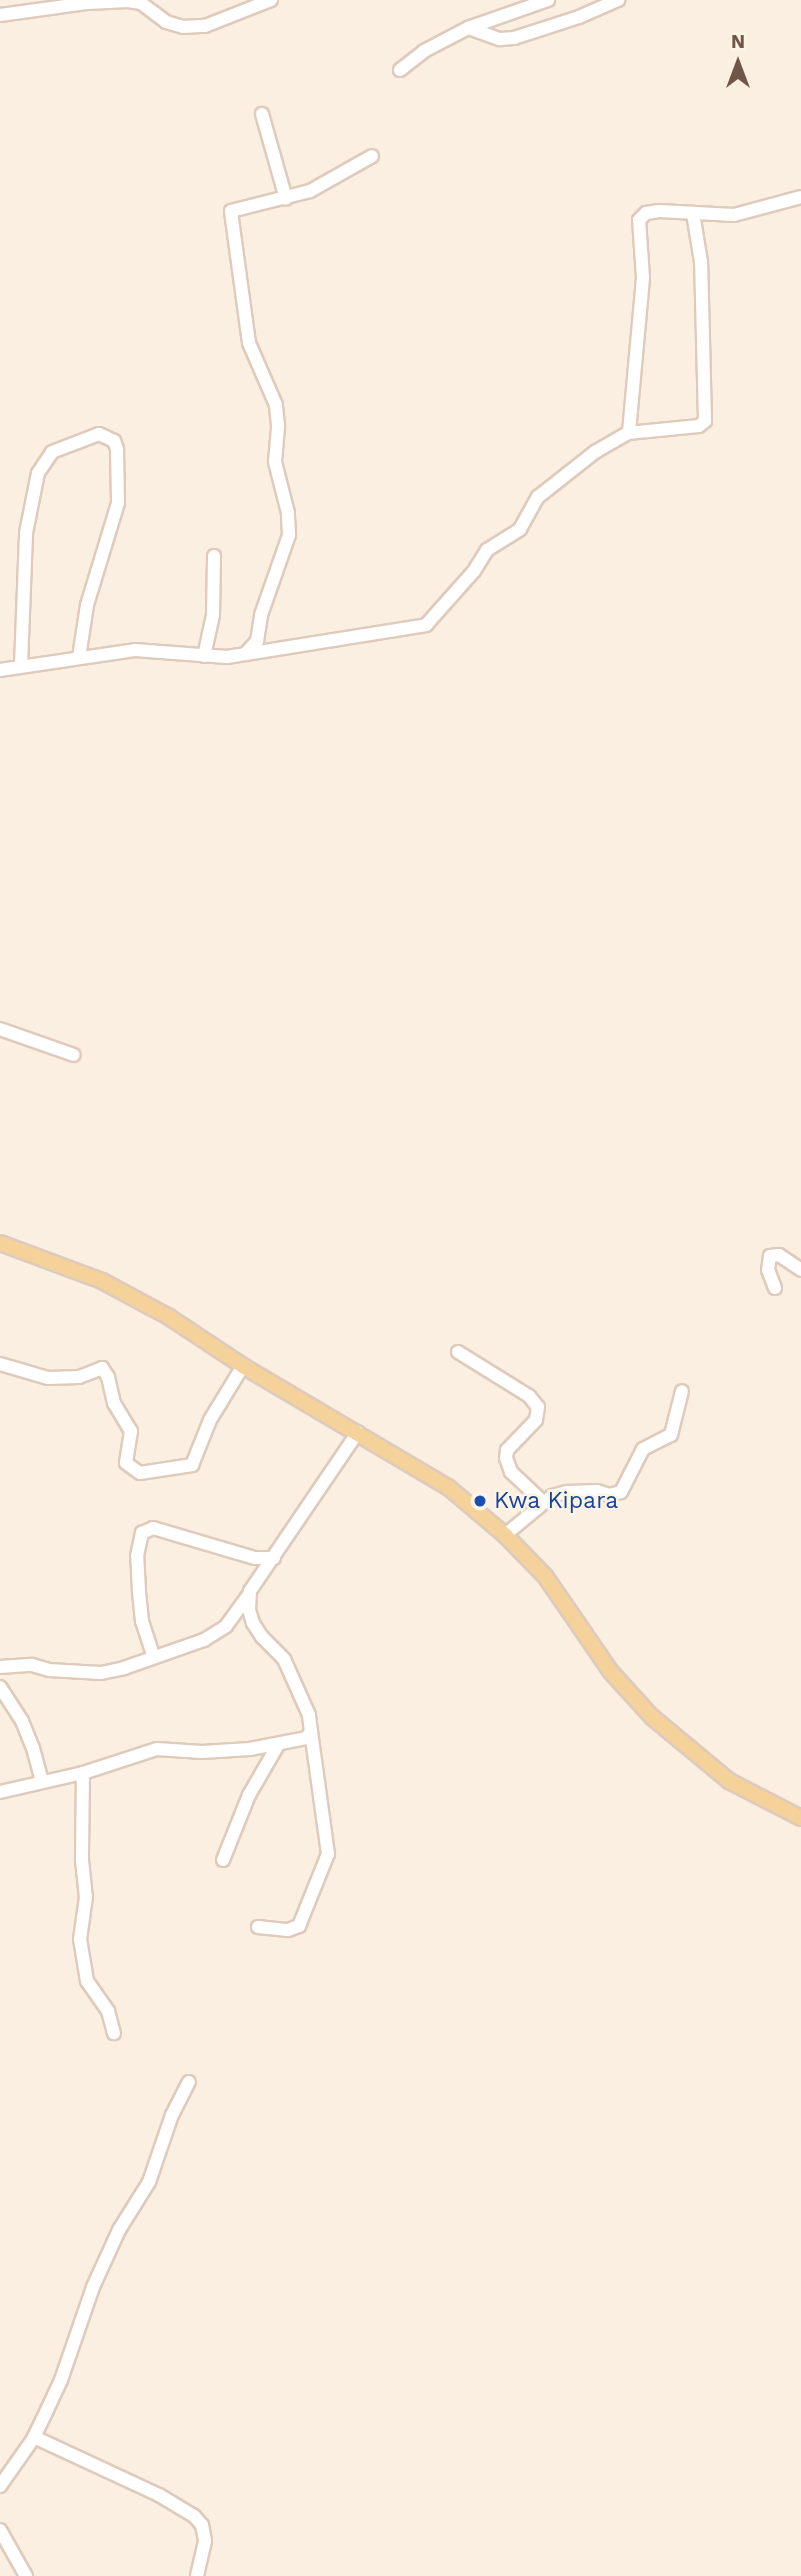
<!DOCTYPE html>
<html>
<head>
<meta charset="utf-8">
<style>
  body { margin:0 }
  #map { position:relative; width:801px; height:2576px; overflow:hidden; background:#faefe0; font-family:"Work Sans",sans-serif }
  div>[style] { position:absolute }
  .roads { filter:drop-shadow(2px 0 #decbbc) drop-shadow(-2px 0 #decbbc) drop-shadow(0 2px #decbbc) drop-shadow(0 -2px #decbbc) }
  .minor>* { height:12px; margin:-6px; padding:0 6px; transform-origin:6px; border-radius:6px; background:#fff }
  .major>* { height:14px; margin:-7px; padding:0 7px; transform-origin:7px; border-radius:7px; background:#f6d29b }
  .dots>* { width:19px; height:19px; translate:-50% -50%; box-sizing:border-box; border:4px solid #fef4e5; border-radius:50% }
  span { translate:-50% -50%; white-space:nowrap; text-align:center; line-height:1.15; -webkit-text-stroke:5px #fef4e5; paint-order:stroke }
  .transit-label { font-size:23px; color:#164399 }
  .left { translate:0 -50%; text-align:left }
  .north { position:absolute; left:703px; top:28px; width:70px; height:70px; -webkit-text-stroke:5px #fef4e5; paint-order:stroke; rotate:0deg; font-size:19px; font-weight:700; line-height:28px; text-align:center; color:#6f5649 }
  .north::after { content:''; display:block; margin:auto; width:24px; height:32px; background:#6f5649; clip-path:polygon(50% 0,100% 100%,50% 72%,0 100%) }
</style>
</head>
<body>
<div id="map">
  <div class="roads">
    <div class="minor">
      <i style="left:0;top:15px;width:89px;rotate:-7.8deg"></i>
      <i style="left:88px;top:3px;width:40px;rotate:-2.9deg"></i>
      <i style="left:128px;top:1px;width:13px;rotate:9deg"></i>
      <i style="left:141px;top:3px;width:31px;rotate:37deg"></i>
      <i style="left:166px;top:22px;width:18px;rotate:16deg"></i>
      <i style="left:183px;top:27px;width:22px;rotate:-3deg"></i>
      <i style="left:205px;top:26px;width:71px;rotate:-21.5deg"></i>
      <i style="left:469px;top:28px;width:33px;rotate:20deg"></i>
      <i style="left:500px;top:39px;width:14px;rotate:-4deg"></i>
      <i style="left:514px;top:38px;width:68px;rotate:-17.9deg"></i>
      <i style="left:579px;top:17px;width:43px;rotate:-23.6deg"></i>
      <i style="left:400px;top:70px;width:31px;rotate:-38deg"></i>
      <i style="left:424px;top:51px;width:50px;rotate:-27.6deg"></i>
      <i style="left:468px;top:28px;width:85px;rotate:-19.3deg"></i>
      <i style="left:262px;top:114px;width:88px;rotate:74.2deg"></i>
      <i style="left:628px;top:433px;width:71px;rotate:-5.6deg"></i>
      <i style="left:699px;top:426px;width:8px;rotate:-40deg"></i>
      <i style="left:705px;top:421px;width:159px;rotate:-91.4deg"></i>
      <i style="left:701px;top:262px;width:50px;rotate:-99.3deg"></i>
      <i style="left:245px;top:654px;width:18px;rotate:-47deg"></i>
      <i style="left:257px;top:641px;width:26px;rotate:-81deg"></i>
      <i style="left:261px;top:615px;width:85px;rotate:-70.7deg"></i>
      <i style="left:289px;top:535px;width:22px;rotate:-93deg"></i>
      <i style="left:288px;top:513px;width:53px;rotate:-104.3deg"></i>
      <i style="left:275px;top:462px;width:37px;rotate:-85deg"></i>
      <i style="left:278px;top:425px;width:20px;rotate:-96deg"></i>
      <i style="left:276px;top:405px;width:68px;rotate:-113.5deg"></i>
      <i style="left:249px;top:343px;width:133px;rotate:-97.8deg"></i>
      <i style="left:231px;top:211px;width:81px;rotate:-14.2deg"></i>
      <i style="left:310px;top:191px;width:71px;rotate:-29.4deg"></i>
      <i style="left:204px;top:656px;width:42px;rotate:-77.6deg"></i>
      <i style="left:213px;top:615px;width:59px;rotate:-89deg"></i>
      <i style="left:21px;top:665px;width:132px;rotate:-87.8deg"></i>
      <i style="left:26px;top:533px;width:61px;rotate:-78.7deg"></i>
      <i style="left:38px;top:473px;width:25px;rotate:-56deg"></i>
      <i style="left:52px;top:452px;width:50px;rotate:-21deg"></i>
      <i style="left:99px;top:434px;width:17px;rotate:25deg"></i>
      <i style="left:114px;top:441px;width:9px;rotate:69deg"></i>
      <i style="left:117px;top:449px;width:54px;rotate:88.9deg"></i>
      <i style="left:118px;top:503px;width:107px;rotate:106.9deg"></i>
      <i style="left:87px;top:605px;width:53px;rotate:98.7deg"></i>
      <i style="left:0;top:670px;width:136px;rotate:-8.4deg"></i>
      <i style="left:135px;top:650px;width:92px;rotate:4.4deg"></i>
      <i style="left:227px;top:657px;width:202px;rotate:-9.1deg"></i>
      <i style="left:426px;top:625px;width:72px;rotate:-48.4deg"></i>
      <i style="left:474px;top:571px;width:25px;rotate:-58deg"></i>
      <i style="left:487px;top:550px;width:39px;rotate:-32deg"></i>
      <i style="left:520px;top:529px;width:37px;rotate:-61deg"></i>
      <i style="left:538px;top:497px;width:73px;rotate:-38.3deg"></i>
      <i style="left:595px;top:452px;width:39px;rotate:-30deg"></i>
      <i style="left:629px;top:432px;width:155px;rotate:-84.8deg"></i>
      <i style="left:643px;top:278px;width:58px;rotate:-93.9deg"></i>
      <i style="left:639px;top:220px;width:10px;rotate:-45deg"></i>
      <i style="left:646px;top:213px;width:13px;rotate:-9deg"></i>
      <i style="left:659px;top:211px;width:75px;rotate:3.1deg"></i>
      <i style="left:734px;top:215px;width:69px;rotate:-15deg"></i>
      <i style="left:0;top:1029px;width:78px;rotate:19.4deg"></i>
      <i style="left:775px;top:1288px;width:19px;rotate:-111deg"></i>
      <i style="left:768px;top:1270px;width:14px;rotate:-82deg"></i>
      <i style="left:770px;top:1256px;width:9px;rotate:-6deg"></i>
      <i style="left:779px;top:1255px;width:27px;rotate:34deg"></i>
      <i style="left:458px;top:1352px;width:84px;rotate:31.8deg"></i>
      <i style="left:529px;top:1396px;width:14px;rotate:51deg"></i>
      <i style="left:538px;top:1407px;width:13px;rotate:99deg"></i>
      <i style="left:536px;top:1420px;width:42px;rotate:134deg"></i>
      <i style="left:507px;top:1450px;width:8px;rotate:97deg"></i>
      <i style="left:506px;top:1458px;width:15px;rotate:70deg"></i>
      <i style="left:511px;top:1472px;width:42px;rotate:43.1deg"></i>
      <i style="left:0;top:1364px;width:50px;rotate:16.3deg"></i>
      <i style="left:48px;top:1378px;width:31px;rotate:-2deg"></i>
      <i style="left:79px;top:1377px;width:25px;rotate:-21deg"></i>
      <i style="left:102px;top:1368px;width:11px;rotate:56deg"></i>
      <i style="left:108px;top:1377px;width:27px;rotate:77deg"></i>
      <i style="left:114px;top:1403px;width:33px;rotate:59deg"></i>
      <i style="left:131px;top:1431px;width:32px;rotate:99deg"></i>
      <i style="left:126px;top:1463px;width:17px;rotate:36deg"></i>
      <i style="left:140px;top:1473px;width:53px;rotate:-8.7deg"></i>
      <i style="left:192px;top:1465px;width:48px;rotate:-68.2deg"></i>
      <i style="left:210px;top:1420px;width:63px;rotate:-58.6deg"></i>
      <i style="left:505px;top:1535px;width:61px;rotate:-39.7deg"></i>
      <i style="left:552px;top:1496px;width:16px;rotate:-15deg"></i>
      <i style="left:567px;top:1492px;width:30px;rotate:-2deg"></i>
      <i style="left:597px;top:1491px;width:13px;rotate:18deg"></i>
      <i style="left:609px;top:1495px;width:12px;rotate:-14deg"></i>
      <i style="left:621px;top:1492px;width:48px;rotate:-62.9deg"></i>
      <i style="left:643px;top:1449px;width:31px;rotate:-27deg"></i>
      <i style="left:671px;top:1435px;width:45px;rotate:-76deg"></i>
      <i style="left:153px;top:1655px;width:36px;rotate:-108deg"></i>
      <i style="left:142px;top:1621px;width:30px;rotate:-96deg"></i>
      <i style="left:139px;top:1591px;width:35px;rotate:-93deg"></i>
      <i style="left:137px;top:1556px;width:24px;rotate:-78deg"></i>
      <i style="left:142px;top:1533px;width:12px;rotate:-24deg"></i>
      <i style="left:153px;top:1528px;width:106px;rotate:16.4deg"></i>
      <i style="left:255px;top:1558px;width:19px"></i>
      <i style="left:0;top:1667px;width:32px;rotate:-4deg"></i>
      <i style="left:32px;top:1665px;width:18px;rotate:16deg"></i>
      <i style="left:49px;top:1670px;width:52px;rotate:3.3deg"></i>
      <i style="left:101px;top:1673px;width:24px;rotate:-12deg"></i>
      <i style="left:124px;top:1668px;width:85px;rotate:-19.3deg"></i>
      <i style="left:204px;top:1640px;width:26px;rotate:-32deg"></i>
      <i style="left:226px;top:1626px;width:39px;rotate:-54deg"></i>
      <i style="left:0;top:1687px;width:40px;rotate:57.1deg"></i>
      <i style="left:22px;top:1721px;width:29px;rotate:68deg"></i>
      <i style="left:33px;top:1748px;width:35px;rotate:75deg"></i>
      <i style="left:83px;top:1773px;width:87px;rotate:90.7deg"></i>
      <i style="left:82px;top:1860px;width:37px;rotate:84deg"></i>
      <i style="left:86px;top:1897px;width:42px;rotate:98.1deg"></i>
      <i style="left:80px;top:1939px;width:43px;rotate:80.5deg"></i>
      <i style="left:87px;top:1981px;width:37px;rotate:55deg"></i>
      <i style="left:108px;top:2011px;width:23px;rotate:75deg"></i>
      <i style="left:0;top:1792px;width:85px;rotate:-12.9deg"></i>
      <i style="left:83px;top:1773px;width:78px;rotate:-18deg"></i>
      <i style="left:157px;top:1749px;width:45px;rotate:3.8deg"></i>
      <i style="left:202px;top:1752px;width:48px;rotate:-3.6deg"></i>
      <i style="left:250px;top:1749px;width:57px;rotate:-11.1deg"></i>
      <i style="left:306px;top:1738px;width:8px;rotate:-50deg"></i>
      <i style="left:311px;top:1732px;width:17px;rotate:-97deg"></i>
      <i style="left:309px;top:1715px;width:61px;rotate:-114.1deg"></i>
      <i style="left:284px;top:1659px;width:31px;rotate:-135deg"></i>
      <i style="left:262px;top:1637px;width:17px;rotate:-123deg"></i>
      <i style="left:253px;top:1623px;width:14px;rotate:-107deg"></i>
      <i style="left:249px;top:1610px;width:19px;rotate:-87deg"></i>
      <i style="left:250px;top:1591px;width:192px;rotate:-55.8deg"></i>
      <i style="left:223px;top:1860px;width:70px;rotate:-68.2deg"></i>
      <i style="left:249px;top:1795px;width:58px;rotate:-59.9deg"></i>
      <i style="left:258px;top:1927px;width:30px;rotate:6deg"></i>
      <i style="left:288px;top:1930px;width:12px;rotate:-20deg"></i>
      <i style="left:299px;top:1926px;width:78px;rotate:-68.1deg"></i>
      <i style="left:328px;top:1854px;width:123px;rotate:-97.9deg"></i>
      <i style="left:34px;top:2437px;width:138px;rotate:24.9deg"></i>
      <i style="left:159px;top:2495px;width:41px;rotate:31deg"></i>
      <i style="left:194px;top:2516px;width:12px;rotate:48deg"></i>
      <i style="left:202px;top:2525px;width:16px;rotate:79deg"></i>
      <i style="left:205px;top:2541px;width:36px;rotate:103deg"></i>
      <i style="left:0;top:2486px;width:57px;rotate:-54.9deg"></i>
      <i style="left:33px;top:2439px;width:32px;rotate:-64deg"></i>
      <i style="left:47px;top:2410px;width:33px;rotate:-65deg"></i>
      <i style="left:61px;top:2380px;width:98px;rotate:-71deg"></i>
      <i style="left:93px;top:2287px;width:63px;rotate:-65.5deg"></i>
      <i style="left:119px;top:2230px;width:57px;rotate:-58deg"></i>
      <i style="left:149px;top:2182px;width:71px;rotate:-71.1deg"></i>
      <i style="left:172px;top:2115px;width:37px;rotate:-63deg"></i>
      <i style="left:0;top:2530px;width:53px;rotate:60.5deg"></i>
    </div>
    <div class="major">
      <i style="left:0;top:1243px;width:109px;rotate:20.4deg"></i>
      <i style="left:102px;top:1281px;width:76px;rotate:28.2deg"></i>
      <i style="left:169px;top:1317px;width:89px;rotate:33.5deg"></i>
      <i style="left:243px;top:1366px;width:238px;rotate:30.6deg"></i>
      <i style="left:448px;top:1487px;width:75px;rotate:40.1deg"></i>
      <i style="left:505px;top:1535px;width:57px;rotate:45.7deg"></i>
      <i style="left:545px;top:1576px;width:116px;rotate:55.5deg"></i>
      <i style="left:611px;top:1672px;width:61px;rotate:47.7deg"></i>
      <i style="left:652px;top:1717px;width:100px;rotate:39.7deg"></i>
      <i style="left:729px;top:1781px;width:81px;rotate:27.2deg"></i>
    </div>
  </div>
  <div class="dots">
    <i style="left:480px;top:1501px;background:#1a4fb4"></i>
  </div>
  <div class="transit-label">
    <span class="left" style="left:494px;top:1501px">Kwa Kipara</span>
  </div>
  <div class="north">N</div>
</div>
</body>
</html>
